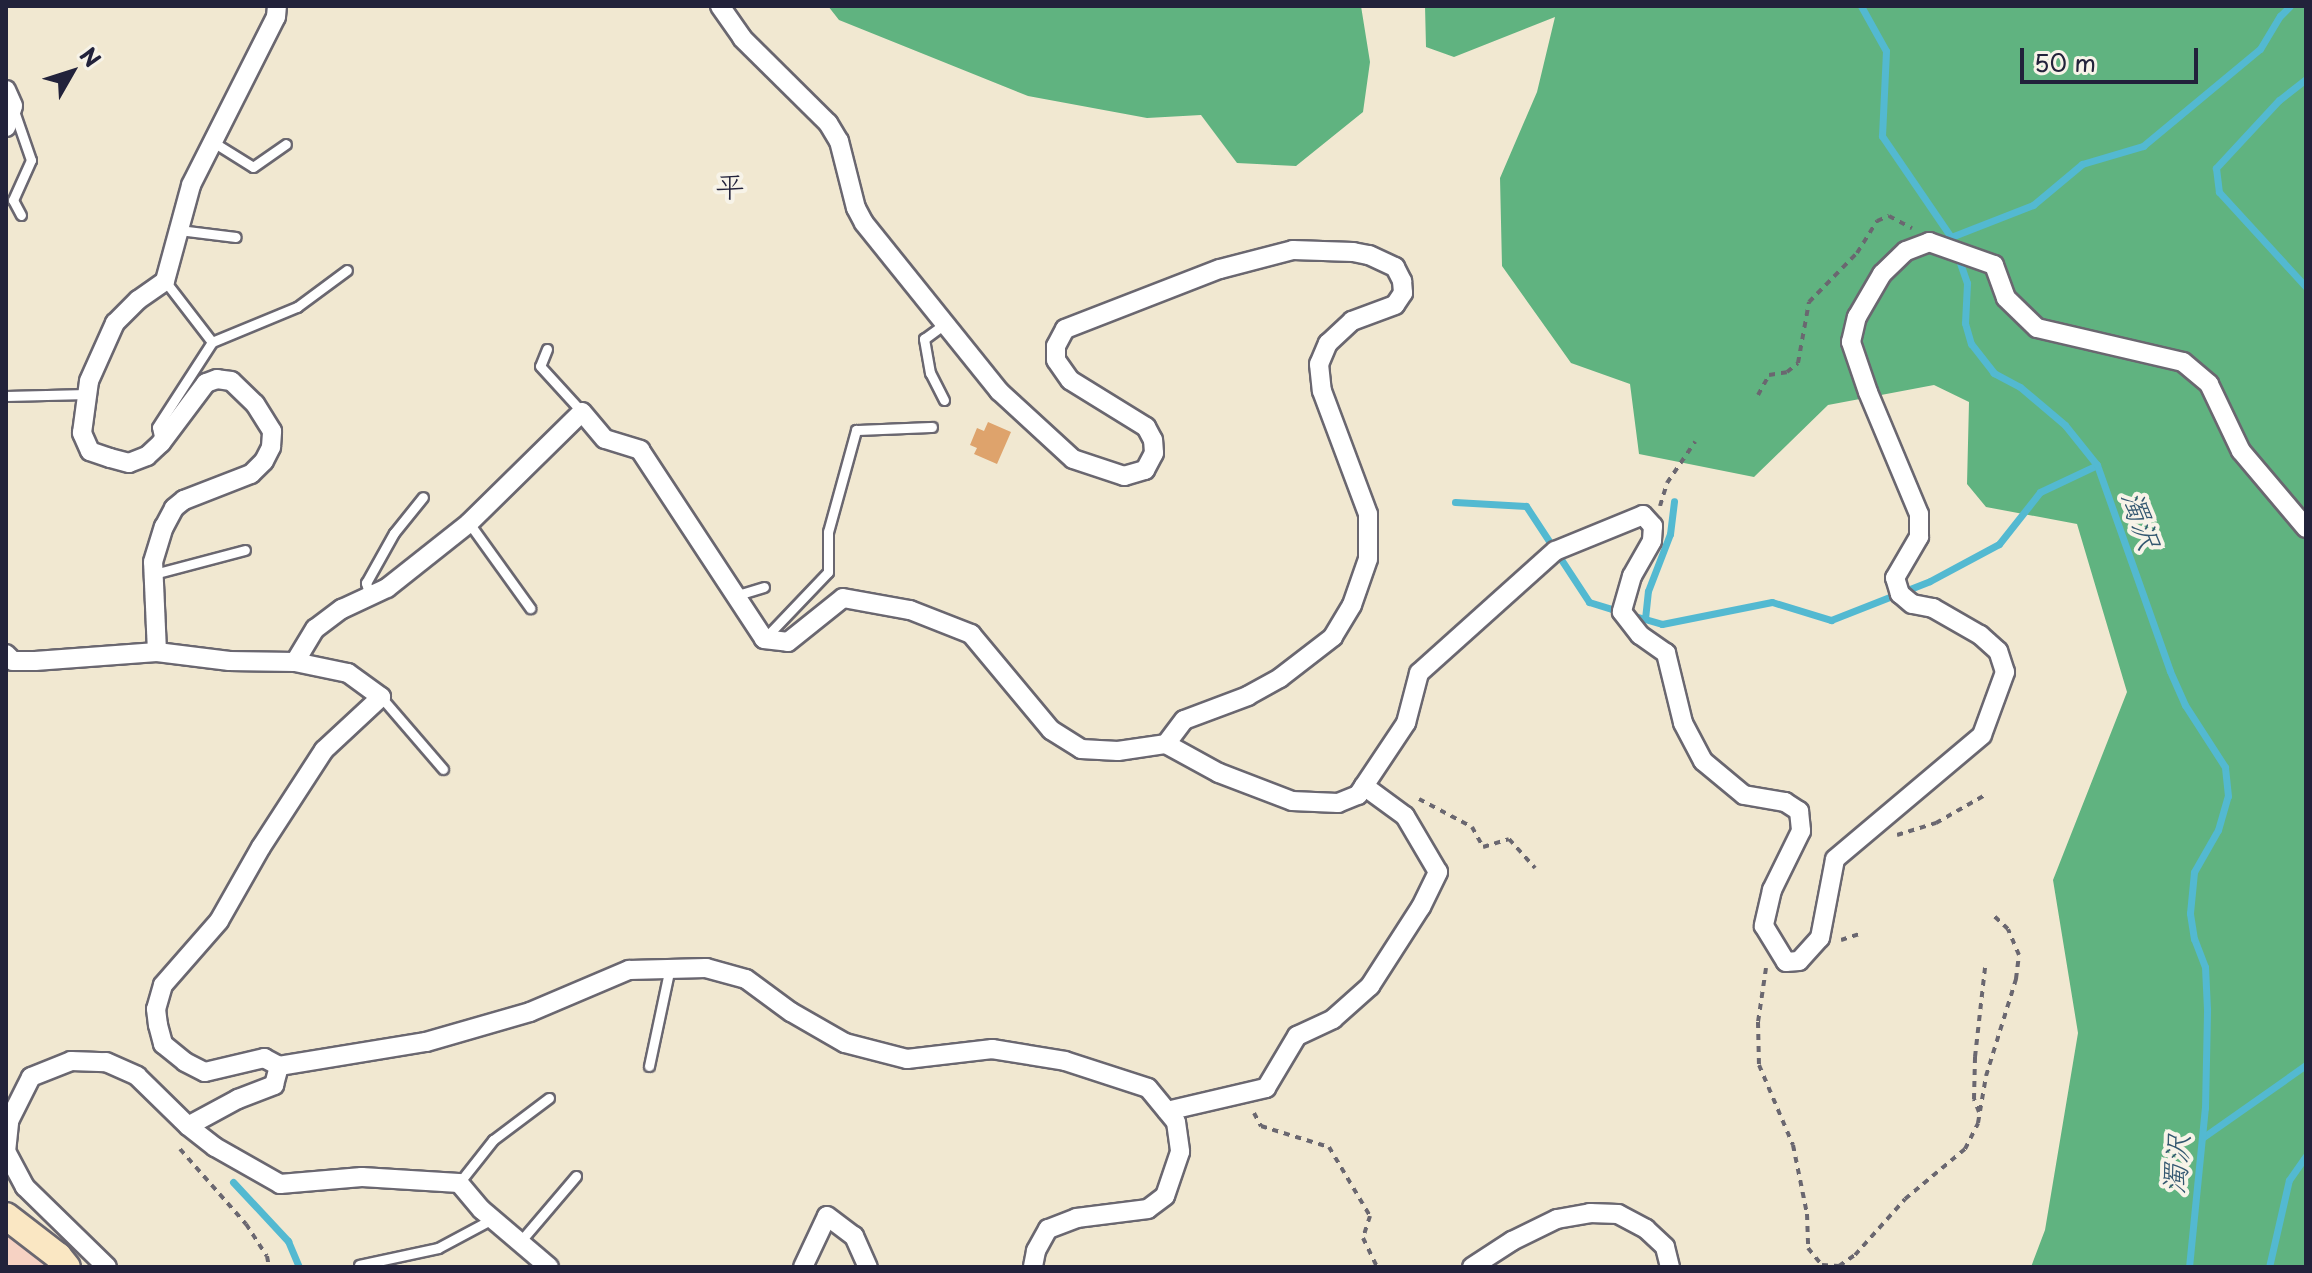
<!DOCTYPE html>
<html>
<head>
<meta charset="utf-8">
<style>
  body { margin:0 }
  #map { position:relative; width:2312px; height:1273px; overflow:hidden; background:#f1e8d1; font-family:"Playpen Sans","Klee One",sans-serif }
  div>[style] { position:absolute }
  .built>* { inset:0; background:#f6d2c3 }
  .forest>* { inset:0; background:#60b380 }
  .stream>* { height:7px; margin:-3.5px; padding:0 3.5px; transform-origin:3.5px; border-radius:3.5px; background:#53b9d1 }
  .building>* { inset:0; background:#dea36c }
  .path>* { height:4px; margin-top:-2px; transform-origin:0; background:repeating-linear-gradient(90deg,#6a6770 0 6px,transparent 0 12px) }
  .roads { filter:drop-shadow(2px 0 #6a6770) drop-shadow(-2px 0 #6a6770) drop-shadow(0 2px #6a6770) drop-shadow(0 -2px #6a6770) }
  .service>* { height:9px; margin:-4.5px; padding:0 4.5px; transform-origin:4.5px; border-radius:4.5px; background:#fff }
  .minor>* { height:18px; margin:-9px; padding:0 9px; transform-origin:9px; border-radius:9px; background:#fff }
  .secondary>* { height:26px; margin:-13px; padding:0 13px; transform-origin:13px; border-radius:13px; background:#fae7c3 }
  span { translate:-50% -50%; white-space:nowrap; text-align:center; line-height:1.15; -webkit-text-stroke:8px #f7f3e8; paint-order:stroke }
  .neighbourhood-label { font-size:30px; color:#22223b }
  .water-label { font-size:30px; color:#335770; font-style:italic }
  .frame { position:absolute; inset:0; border:8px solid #22223b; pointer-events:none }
  .north { position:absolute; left:32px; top:32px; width:80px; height:80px; -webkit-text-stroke:6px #f7f3e8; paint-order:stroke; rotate:51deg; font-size:22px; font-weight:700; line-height:32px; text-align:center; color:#22223b }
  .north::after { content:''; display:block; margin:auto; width:28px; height:36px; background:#22223b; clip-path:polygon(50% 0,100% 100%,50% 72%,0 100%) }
  .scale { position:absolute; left:2020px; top:48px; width:178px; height:36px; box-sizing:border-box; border:4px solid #22223b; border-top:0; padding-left:10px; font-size:24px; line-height:28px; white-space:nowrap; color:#22223b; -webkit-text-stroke:6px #f7f3e8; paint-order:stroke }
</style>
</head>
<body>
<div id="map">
  <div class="built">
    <i style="clip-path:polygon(6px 1234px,40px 1253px,49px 1267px,6px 1267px)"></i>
  </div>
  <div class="forest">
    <i style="clip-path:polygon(828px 6px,1361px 6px,1370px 62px,1363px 112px,1296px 166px,1237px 163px,1201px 115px,1147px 118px,1028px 96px,839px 20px)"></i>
    <i style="clip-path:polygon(1425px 6px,2306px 6px,2306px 1267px,2031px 1267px,2045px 1230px,2078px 1033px,2053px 880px,2127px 692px,2077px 524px,1986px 507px,1967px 484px,1969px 402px,1934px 385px,1828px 405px,1754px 477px,1639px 454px,1630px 384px,1571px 363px,1502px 266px,1500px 178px,1537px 92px,1555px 17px,1454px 57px,1426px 47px)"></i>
  </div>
  <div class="stream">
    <i style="left:1861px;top:6px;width:51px;rotate:60.9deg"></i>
    <i style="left:1886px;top:51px;width:85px;rotate:92.7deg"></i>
    <i style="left:1882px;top:136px;width:122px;rotate:55.7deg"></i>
    <i style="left:2306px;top:79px;width:34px;rotate:142deg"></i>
    <i style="left:2279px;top:100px;width:93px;rotate:132.8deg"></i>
    <i style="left:2216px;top:168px;width:24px;rotate:83deg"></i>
    <i style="left:2219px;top:192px;width:129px;rotate:47.5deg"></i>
    <i style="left:1455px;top:502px;width:71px;rotate:3.2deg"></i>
    <i style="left:1526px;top:506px;width:115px;rotate:56.7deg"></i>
    <i style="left:1589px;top:602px;width:31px;rotate:17deg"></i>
    <i style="left:1631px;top:615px;width:32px;rotate:16deg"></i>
    <i style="left:1662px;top:624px;width:112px;rotate:-11.3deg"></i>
    <i style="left:1772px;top:602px;width:62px;rotate:17deg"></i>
    <i style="left:1831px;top:620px;width:106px;rotate:-21.5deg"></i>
    <i style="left:1930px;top:581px;width:78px;rotate:-28.2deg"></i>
    <i style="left:1999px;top:544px;width:66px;rotate:-51.7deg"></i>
    <i style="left:2040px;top:492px;width:63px;rotate:-25.3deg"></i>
    <i style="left:1645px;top:619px;width:28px;rotate:-84deg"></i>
    <i style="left:1648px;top:591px;width:61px;rotate:-68.9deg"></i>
    <i style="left:1670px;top:534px;width:33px;rotate:-83deg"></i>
    <i style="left:2202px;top:1138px;width:127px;rotate:-35.1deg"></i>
    <i style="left:233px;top:1182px;width:81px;rotate:47deg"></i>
    <i style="left:288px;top:1241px;width:28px;rotate:67deg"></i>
    <i style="left:2189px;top:1267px;width:160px;rotate:-84.3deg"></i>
    <i style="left:2205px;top:1108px;width:99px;rotate:-88.8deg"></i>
    <i style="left:2207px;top:1009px;width:42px;rotate:-92.7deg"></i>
    <i style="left:2205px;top:967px;width:30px;rotate:-111deg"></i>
    <i style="left:2194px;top:939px;width:26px;rotate:-99deg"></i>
    <i style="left:2190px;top:913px;width:41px;rotate:-84.4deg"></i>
    <i style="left:2194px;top:872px;width:48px;rotate:-60.3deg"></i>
    <i style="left:2218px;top:830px;width:35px;rotate:-74deg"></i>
    <i style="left:2228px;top:796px;width:29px;rotate:-96deg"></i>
    <i style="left:2225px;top:767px;width:74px;rotate:-122.8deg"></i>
    <i style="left:2185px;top:705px;width:37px;rotate:-114deg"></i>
    <i style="left:2170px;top:671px;width:219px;rotate:-109.5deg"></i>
    <i style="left:2097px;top:465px;width:51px;rotate:-128.7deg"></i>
    <i style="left:2065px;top:425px;width:59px;rotate:-139.8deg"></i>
    <i style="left:2020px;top:387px;width:30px;rotate:-152deg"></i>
    <i style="left:1994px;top:373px;width:37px;rotate:-128deg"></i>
    <i style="left:1971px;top:344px;width:22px;rotate:-106deg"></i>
    <i style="left:1965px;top:323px;width:40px;rotate:-87.1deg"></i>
    <i style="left:1967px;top:283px;width:49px;rotate:-109.2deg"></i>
    <i style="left:1951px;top:237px;width:88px;rotate:-21.3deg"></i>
    <i style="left:2033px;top:205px;width:64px;rotate:-39.9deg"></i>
    <i style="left:2082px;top:164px;width:64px;rotate:-16.4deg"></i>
    <i style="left:2143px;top:146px;width:152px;rotate:-39.7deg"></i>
    <i style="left:2260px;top:49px;width:39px;rotate:-59deg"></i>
    <i style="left:2280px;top:16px;width:14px;rotate:-45deg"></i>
    <i style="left:2269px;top:1267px;width:89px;rotate:-77.1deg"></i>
    <i style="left:2289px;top:1180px;width:29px;rotate:-55deg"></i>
  </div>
  <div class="building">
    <i style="clip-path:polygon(988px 422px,1011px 432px,997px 464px,974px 454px,977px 448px,970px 445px,977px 428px,984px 431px)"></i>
  </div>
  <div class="path">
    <i style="left:1758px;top:395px;width:23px;rotate:-61deg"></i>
    <i style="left:1769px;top:375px;width:18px;rotate:-9deg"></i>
    <i style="left:1787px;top:372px;width:14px;rotate:-39deg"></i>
    <i style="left:1798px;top:363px;width:62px;rotate:-79.8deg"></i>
    <i style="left:1809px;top:302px;width:69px;rotate:-45.6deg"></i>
    <i style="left:1857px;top:253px;width:38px;rotate:-58deg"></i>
    <i style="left:1877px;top:221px;width:13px;rotate:-23deg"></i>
    <i style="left:1889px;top:216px;width:26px;rotate:28deg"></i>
    <i style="left:1660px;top:506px;width:24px;rotate:-73deg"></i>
    <i style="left:1667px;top:483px;width:50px;rotate:-55.7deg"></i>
    <i style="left:1419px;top:799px;width:60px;rotate:27.8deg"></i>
    <i style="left:1472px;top:827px;width:23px;rotate:61deg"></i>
    <i style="left:1483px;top:847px;width:27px;rotate:-17deg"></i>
    <i style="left:1509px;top:839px;width:39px;rotate:48deg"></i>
    <i style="left:1897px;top:835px;width:41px;rotate:-17.1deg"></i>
    <i style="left:1936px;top:823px;width:56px;rotate:-29.7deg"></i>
    <i style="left:1841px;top:940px;width:22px;rotate:-18deg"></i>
    <i style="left:1766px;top:968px;width:55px;rotate:98.4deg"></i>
    <i style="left:1758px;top:1022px;width:43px;rotate:88.7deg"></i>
    <i style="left:1759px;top:1065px;width:87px;rotate:67deg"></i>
    <i style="left:1793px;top:1145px;width:70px;rotate:78.5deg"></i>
    <i style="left:1807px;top:1214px;width:34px;rotate:88deg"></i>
    <i style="left:1808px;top:1248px;width:22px;rotate:51deg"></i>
    <i style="left:1822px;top:1265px;width:17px;rotate:3deg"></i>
    <i style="left:1839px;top:1266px;width:19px;rotate:-35deg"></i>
    <i style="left:1855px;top:1255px;width:75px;rotate:-48.2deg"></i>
    <i style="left:1905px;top:1199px;width:78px;rotate:-39.8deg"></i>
    <i style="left:1965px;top:1149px;width:29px;rotate:-63deg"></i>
    <i style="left:1978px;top:1123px;width:48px;rotate:-80.3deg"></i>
    <i style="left:1986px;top:1076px;width:102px;rotate:-72.8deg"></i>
    <i style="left:2016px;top:979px;width:24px;rotate:-83deg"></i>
    <i style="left:2019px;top:955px;width:28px;rotate:-113deg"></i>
    <i style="left:2008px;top:929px;width:19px;rotate:-137deg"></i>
    <i style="left:1979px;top:1112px;width:14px;rotate:-111deg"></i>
    <i style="left:1974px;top:1099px;width:42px;rotate:-88.6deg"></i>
    <i style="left:1975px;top:1057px;width:90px;rotate:-83.6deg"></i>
    <i style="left:1254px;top:1113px;width:15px;rotate:62deg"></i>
    <i style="left:1261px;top:1126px;width:71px;rotate:17.2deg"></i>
    <i style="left:1329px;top:1147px;width:80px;rotate:59.3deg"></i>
    <i style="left:1370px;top:1216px;width:23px;rotate:108deg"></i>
    <i style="left:1363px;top:1238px;width:32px;rotate:64deg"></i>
    <i style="left:180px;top:1149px;width:100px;rotate:48.7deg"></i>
    <i style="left:246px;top:1224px;width:38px;rotate:57deg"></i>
    <i style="left:267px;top:1256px;width:11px;rotate:80deg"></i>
  </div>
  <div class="roads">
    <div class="service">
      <i style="left:14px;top:111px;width:52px;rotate:70.9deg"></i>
      <i style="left:31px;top:160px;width:44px;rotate:114.2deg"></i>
      <i style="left:13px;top:200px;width:17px;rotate:62deg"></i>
      <i style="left:213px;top:142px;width:47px;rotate:32deg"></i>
      <i style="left:253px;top:167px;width:40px;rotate:-34.9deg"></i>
      <i style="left:179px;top:230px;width:57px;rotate:7deg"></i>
      <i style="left:212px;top:342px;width:92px;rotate:-22.4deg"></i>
      <i style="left:297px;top:307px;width:62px;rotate:-36.5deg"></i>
      <i style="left:547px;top:349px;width:18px;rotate:112deg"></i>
      <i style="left:540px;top:366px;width:62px;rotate:47.6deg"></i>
      <i style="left:6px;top:396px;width:81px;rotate:-1.4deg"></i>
      <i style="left:944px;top:400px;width:30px;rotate:-117deg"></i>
      <i style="left:930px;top:373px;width:35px;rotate:-100deg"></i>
      <i style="left:924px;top:339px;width:26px;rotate:-36deg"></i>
      <i style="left:160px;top:441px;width:14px;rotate:-102deg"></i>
      <i style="left:157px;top:427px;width:101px;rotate:-57.1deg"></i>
      <i style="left:212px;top:342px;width:77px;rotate:-127.6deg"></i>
      <i style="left:469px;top:523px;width:105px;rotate:54.3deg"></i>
      <i style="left:154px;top:574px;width:94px;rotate:-14.8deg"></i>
      <i style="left:733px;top:589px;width:9px;rotate:32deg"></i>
      <i style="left:741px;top:594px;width:24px;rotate:-17deg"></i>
      <i style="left:370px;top:596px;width:14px;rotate:-107deg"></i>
      <i style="left:366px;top:583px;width:57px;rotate:-60.8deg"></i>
      <i style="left:394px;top:533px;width:46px;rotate:-51.1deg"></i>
      <i style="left:765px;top:638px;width:91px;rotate:-46.3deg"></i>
      <i style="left:828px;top:572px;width:40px;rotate:-90deg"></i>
      <i style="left:828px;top:532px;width:106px;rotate:-74.6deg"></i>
      <i style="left:856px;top:430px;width:76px;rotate:-2.3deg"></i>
      <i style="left:381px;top:697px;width:95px;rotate:49.3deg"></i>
      <i style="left:649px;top:1066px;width:101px;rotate:-78deg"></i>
      <i style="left:459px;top:1183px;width:55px;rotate:-51.7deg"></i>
      <i style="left:493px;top:1140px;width:70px;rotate:-36.9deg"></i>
      <i style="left:519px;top:1243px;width:88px;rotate:-49.6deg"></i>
      <i style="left:359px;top:1265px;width:81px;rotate:-12.1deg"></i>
      <i style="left:438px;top:1248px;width:61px;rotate:-28.2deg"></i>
    </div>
    <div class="minor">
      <i style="left:720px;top:6px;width:39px;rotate:55deg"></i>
      <i style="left:742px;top:38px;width:121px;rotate:44.7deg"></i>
      <i style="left:828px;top:123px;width:21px;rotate:59deg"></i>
      <i style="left:839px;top:141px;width:69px;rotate:75.8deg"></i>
      <i style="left:856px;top:208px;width:17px;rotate:62deg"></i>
      <i style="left:864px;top:223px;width:216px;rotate:51.2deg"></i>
      <i style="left:999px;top:391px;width:100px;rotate:42.6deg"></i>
      <i style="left:1073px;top:459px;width:54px;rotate:18.4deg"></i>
      <i style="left:1124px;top:476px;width:22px;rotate:-16deg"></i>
      <i style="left:1145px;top:470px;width:19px;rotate:-62deg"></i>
      <i style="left:1154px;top:453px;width:13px;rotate:-94deg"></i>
      <i style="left:1153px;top:440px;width:15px;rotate:-118deg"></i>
      <i style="left:1146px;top:427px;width:89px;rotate:-148.3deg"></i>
      <i style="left:1070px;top:380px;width:24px;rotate:-125deg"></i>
      <i style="left:1056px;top:360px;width:14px;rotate:-90deg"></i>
      <i style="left:1056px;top:346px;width:19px;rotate:-62deg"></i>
      <i style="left:1065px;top:329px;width:166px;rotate:-21.2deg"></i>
      <i style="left:1220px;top:269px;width:75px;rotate:-14.6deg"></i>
      <i style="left:1293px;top:250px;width:60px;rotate:1.9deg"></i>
      <i style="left:1353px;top:252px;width:16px;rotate:11deg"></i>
      <i style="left:1369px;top:255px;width:29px;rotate:25deg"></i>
      <i style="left:1395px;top:267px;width:16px;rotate:63deg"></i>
      <i style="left:1402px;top:281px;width:12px;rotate:85deg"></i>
      <i style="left:1403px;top:293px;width:14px;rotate:124deg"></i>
      <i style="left:1395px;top:305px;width:46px;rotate:159.6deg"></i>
      <i style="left:1352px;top:321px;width:33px;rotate:137deg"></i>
      <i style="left:1328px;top:343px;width:23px;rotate:113deg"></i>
      <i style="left:1319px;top:364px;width:27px;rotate:84deg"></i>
      <i style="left:1322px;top:391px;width:131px;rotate:69.5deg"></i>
      <i style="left:1368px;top:514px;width:45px;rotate:90deg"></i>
      <i style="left:1368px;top:559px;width:49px;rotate:109.2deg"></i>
      <i style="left:1352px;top:605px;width:37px;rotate:121deg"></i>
      <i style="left:1333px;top:637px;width:67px;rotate:142.3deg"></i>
      <i style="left:1280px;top:678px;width:37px;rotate:151deg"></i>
      <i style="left:1248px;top:696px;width:68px;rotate:159.4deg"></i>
      <i style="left:1184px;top:720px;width:30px;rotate:127deg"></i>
      <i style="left:6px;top:90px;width:17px;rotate:66deg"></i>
      <i style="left:13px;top:106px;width:22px;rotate:108deg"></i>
      <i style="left:157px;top:652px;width:90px;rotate:-92.5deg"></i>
      <i style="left:153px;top:562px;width:37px;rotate:-73deg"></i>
      <i style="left:164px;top:527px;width:21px;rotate:-62deg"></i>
      <i style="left:174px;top:508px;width:13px;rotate:-39deg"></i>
      <i style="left:184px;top:500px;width:72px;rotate:-21.2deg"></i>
      <i style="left:251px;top:474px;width:18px;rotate:-45deg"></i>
      <i style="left:264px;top:461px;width:16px;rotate:-63deg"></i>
      <i style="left:271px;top:447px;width:16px;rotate:-86deg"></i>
      <i style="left:272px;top:431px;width:32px;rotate:-122deg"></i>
      <i style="left:255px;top:404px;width:33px;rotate:-136deg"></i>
      <i style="left:231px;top:381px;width:14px;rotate:-172deg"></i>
      <i style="left:217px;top:379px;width:12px;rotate:160deg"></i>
      <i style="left:206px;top:383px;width:75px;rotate:126.9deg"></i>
      <i style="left:161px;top:443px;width:19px;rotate:137deg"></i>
      <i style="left:147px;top:456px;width:19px;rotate:159deg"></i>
      <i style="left:129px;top:463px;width:20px;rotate:-165deg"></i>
      <i style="left:110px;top:458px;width:21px;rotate:-161deg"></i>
      <i style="left:90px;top:451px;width:20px;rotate:-114deg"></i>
      <i style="left:82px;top:433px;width:52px;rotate:-82.3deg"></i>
      <i style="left:89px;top:381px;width:64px;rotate:-65.9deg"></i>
      <i style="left:115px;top:323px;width:33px;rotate:-45deg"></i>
      <i style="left:138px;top:300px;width:33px;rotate:-35deg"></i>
      <i style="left:165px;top:281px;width:99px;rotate:-74.8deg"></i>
      <i style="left:191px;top:185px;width:188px;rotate:-63.2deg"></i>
      <i style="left:276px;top:17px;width:11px;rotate:-85deg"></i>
      <i style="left:6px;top:654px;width:10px;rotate:45deg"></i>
      <i style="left:13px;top:661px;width:22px"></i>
      <i style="left:35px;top:661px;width:122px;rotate:-4.2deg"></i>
      <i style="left:157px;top:652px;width:73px;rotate:7.1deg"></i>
      <i style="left:229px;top:661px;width:66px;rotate:0.9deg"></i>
      <i style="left:295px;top:662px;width:54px;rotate:11.7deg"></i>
      <i style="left:348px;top:673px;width:41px;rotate:36deg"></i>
      <i style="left:381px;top:697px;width:78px;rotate:137.1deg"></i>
      <i style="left:324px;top:750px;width:116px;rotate:123deg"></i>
      <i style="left:261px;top:847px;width:85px;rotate:119.6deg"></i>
      <i style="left:219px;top:921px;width:85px;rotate:131.2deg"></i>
      <i style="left:163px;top:985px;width:25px;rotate:106deg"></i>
      <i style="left:156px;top:1009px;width:16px;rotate:83deg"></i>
      <i style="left:158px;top:1025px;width:20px;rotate:75deg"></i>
      <i style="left:163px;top:1044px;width:28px;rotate:39deg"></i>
      <i style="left:185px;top:1062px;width:22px;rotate:27deg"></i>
      <i style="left:205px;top:1072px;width:61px;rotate:-13.3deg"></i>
      <i style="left:264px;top:1058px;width:17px;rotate:28deg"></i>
      <i style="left:279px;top:1066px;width:149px;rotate:-9.3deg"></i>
      <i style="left:426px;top:1042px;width:108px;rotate:-16.1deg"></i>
      <i style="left:530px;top:1012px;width:108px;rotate:-23deg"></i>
      <i style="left:629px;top:970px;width:77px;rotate:-1.5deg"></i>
      <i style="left:706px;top:968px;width:41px;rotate:15.4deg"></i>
      <i style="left:746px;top:979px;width:56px;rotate:36.3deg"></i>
      <i style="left:791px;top:1012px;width:62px;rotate:29.9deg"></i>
      <i style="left:845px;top:1043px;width:64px;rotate:14.5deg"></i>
      <i style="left:907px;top:1059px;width:86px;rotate:-6.7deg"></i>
      <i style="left:992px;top:1049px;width:74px;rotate:9.3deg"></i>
      <i style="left:1065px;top:1061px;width:87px;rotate:18deg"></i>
      <i style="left:1148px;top:1088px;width:44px;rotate:50.5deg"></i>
      <i style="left:1176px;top:1122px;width:30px;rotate:82deg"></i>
      <i style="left:1180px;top:1152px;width:46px;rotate:108.8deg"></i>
      <i style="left:1165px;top:1196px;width:21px;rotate:143deg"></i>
      <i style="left:1148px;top:1209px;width:72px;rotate:172.8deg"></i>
      <i style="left:1077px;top:1218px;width:31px;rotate:159deg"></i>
      <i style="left:1048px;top:1229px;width:25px;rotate:119deg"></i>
      <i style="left:1036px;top:1251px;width:16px;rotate:101deg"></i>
      <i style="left:295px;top:662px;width:39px;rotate:-59deg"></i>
      <i style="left:315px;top:629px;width:34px;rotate:-37deg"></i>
      <i style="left:342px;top:609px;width:50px;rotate:-25deg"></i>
      <i style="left:387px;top:588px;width:105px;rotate:-38.4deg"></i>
      <i style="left:469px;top:523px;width:158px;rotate:-44.5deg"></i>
      <i style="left:582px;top:412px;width:35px;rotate:50deg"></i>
      <i style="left:605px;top:439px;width:37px;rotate:17deg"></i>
      <i style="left:640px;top:450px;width:226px;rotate:56.7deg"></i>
      <i style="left:764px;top:639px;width:24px;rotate:7deg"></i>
      <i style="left:788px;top:642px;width:70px;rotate:-38.7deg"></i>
      <i style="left:843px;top:598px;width:68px;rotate:10.2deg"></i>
      <i style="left:910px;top:610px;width:66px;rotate:21.5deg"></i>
      <i style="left:971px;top:634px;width:125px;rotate:50.2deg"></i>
      <i style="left:1051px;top:730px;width:36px;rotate:32deg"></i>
      <i style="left:1081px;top:749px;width:37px;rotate:3deg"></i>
      <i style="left:1118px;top:751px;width:49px;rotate:-8.3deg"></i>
      <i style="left:1166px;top:744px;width:60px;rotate:28.7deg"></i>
      <i style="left:1219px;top:773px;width:78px;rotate:21deg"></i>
      <i style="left:1292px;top:801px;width:46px;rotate:2.5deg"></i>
      <i style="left:1338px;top:803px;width:22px;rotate:-22deg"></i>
      <i style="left:1358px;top:795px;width:87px;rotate:-56.3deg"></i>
      <i style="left:1406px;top:723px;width:52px;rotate:-75.4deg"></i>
      <i style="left:1419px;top:673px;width:183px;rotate:-41.9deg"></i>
      <i style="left:1555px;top:551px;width:95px;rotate:-22.2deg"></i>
      <i style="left:1643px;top:515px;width:15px;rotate:48deg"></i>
      <i style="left:1653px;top:526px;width:15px;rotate:94deg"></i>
      <i style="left:1652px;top:541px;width:40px;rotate:119.7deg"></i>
      <i style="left:1632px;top:576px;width:37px;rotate:106deg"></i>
      <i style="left:1622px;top:612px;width:29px;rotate:52deg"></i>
      <i style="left:1640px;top:635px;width:32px;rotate:35deg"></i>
      <i style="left:1666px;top:653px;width:72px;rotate:76.3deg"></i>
      <i style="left:1683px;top:723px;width:43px;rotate:62.2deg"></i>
      <i style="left:1703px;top:761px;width:53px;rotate:39.7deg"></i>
      <i style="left:1744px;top:795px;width:42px;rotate:9.7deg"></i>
      <i style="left:1785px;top:802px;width:17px;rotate:33deg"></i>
      <i style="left:1799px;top:811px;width:20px;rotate:84deg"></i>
      <i style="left:1801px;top:831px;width:66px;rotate:116.2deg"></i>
      <i style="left:1772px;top:890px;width:37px;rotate:103deg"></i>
      <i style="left:1764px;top:926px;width:42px;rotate:58.6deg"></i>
      <i style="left:1786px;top:962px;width:13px;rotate:-4deg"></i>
      <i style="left:1799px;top:961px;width:31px;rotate:-48deg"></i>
      <i style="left:1820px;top:938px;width:80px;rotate:-79.2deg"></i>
      <i style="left:1835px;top:859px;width:192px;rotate:-40.1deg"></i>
      <i style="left:1982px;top:735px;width:67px;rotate:-69.9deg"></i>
      <i style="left:2005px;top:672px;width:22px;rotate:-108deg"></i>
      <i style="left:1998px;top:651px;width:24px;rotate:-138deg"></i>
      <i style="left:1980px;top:635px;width:54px;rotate:-150.1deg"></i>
      <i style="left:1933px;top:608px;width:21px;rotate:-169deg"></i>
      <i style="left:1912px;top:604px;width:16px;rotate:-140deg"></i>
      <i style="left:1900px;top:594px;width:17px;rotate:-107deg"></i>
      <i style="left:1895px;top:578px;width:48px;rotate:-59.7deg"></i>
      <i style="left:1919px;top:537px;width:23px;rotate:-90deg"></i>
      <i style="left:1919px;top:514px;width:132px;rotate:-112.7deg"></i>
      <i style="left:1868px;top:392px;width:53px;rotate:-108.8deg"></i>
      <i style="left:1851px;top:342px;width:26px;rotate:-77deg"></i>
      <i style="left:1857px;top:317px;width:50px;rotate:-59.8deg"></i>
      <i style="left:1882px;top:274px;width:33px;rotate:-44deg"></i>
      <i style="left:1906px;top:251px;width:25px;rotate:-21deg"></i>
      <i style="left:1929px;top:242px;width:69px;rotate:19.5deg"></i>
      <i style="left:1994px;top:265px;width:35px;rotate:70deg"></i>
      <i style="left:2006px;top:298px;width:43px;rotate:44.1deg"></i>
      <i style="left:2037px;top:328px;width:150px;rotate:13.1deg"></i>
      <i style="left:2183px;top:362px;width:34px;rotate:40deg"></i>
      <i style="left:2209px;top:384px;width:74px;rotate:64.5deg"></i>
      <i style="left:2241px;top:451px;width:101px;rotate:49.8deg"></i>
      <i style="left:1167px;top:1111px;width:102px;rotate:-13.1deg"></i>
      <i style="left:1266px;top:1088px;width:61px;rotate:-59.2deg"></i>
      <i style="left:1297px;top:1036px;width:40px;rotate:-25deg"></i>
      <i style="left:1333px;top:1019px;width:50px;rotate:-41.7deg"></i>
      <i style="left:1370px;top:986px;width:94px;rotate:-57.2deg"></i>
      <i style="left:1421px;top:907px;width:39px;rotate:-64deg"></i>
      <i style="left:1438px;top:872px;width:65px;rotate:-120.5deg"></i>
      <i style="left:1405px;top:816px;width:51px;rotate:-143.8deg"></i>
      <i style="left:188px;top:1126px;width:34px;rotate:38deg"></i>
      <i style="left:215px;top:1147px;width:75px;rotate:29.6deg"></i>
      <i style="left:280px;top:1184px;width:82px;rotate:-4.9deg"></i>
      <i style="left:362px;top:1177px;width:97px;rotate:3.5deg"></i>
      <i style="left:459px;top:1183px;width:35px;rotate:50deg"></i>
      <i style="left:482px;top:1210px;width:88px;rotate:40.4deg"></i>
      <i style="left:107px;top:1267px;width:115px;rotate:-135.7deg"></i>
      <i style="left:25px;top:1187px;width:40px;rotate:-118deg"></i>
      <i style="left:6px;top:1152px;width:31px;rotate:-84deg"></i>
      <i style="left:9px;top:1121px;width:49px;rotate:-63.4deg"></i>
      <i style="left:31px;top:1077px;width:43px;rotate:-21.8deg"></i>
      <i style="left:71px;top:1061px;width:35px;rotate:2deg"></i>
      <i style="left:106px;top:1062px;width:34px;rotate:24deg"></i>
      <i style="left:137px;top:1076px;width:71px;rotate:44.4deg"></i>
      <i style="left:188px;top:1126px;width:57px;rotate:-28.4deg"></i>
      <i style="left:238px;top:1099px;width:39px;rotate:-21deg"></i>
      <i style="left:274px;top:1085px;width:20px;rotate:-75deg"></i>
      <i style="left:803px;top:1267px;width:56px;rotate:-64.8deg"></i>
      <i style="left:827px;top:1216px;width:34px;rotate:37deg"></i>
      <i style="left:854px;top:1236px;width:34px;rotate:66deg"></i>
      <i style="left:1472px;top:1267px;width:48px;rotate:-33deg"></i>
      <i style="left:1512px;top:1241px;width:50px;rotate:-26.1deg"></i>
      <i style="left:1557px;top:1219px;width:34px;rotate:-10deg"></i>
      <i style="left:1590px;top:1213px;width:28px;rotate:2deg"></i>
      <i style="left:1618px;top:1214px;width:32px;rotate:28deg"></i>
      <i style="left:1646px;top:1229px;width:26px;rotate:43deg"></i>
      <i style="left:1665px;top:1247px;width:21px;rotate:76deg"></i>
    </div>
    <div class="secondary">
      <i style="left:6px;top:1216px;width:66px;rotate:37.6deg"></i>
      <i style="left:58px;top:1256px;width:14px;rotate:51deg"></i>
    </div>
  </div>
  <div class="neighbourhood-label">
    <span style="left:730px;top:186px">平</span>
  </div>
  <div class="water-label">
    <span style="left:2142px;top:520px;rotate:71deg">濁沢</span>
    <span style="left:2175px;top:1164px;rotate:-85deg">濁沢</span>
  </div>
  <div class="frame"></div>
  <div class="north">N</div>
  <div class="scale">50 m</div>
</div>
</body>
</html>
